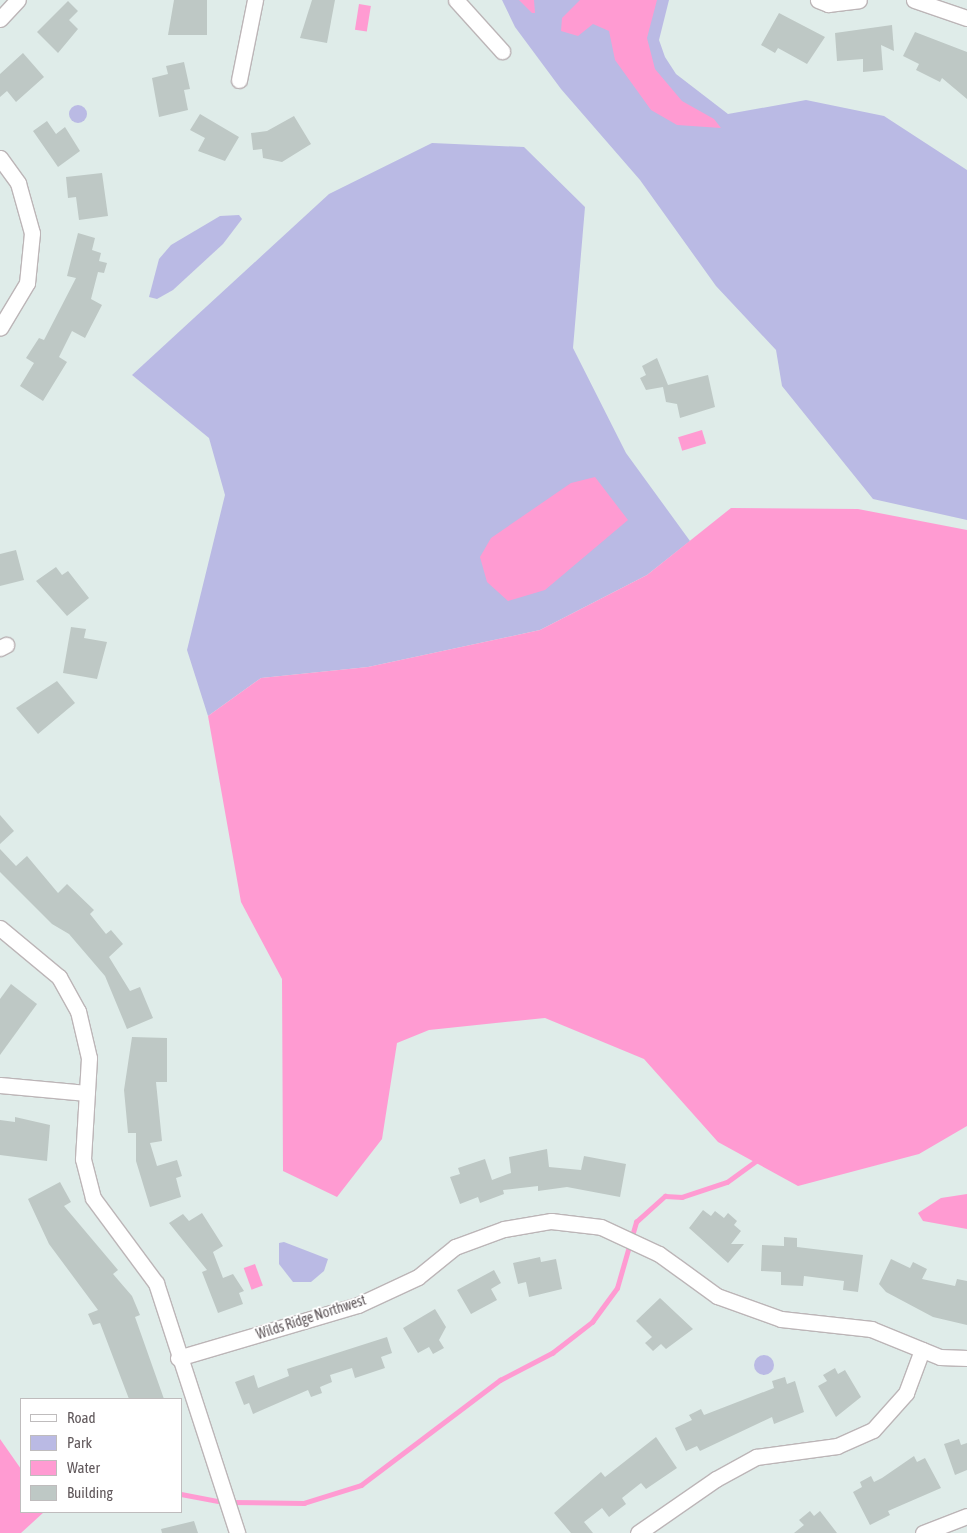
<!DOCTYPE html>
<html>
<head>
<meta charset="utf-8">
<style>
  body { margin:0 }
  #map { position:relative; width:967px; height:1533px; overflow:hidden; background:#dfece9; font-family:"Asap Condensed",sans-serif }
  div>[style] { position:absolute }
  .green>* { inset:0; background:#babae4 }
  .round { border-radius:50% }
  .water>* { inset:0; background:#ff9bd2; transform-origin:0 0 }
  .stream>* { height:4.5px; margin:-2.25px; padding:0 2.25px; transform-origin:2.25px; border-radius:2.25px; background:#ff9bd2 }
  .building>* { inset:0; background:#bec8c5 }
  .roads { filter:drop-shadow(1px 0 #bcb5b7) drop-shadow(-1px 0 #bcb5b7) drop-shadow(0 1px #bcb5b7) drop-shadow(0 -1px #bcb5b7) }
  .minor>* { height:15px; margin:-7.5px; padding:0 7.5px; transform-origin:7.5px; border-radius:7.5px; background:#fff }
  span { translate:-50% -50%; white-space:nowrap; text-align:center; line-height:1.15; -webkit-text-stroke:4px #fff; paint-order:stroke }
  .street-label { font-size:14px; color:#60585b }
  .legend { position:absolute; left:20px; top:1398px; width:162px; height:115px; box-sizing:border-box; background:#fff; border:1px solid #bfbcbd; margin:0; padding:6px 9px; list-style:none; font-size:15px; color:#60585b }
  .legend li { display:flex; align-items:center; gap:10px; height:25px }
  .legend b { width:25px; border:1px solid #bfbcbd }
</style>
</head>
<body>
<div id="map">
  <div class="green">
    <i style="clip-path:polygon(502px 0,669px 0,659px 40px,665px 57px,676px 74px,728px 114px,806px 100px,884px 116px,967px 170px,967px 520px,873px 499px,782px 386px,776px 350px,716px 286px,640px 180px,561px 89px,515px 27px)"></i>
    <i class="round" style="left:69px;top:105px;width:18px;height:18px"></i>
    <i style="clip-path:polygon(432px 143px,524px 147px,585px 207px,573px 348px,626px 453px,690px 541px,647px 575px,540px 630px,368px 667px,261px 678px,208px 716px,187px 650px,225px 495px,209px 438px,132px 375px,329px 194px)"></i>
    <i style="clip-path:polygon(239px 215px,242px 219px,223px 244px,173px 290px,157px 299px,149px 297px,159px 259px,171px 245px,220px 216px)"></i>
    <i style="clip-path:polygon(284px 1242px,328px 1259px,324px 1271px,311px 1282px,293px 1282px,279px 1264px,279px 1243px)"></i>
    <i class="round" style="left:754px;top:1355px;width:20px;height:20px"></i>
  </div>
  <div class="water">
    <i style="clip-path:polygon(519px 0,534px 0,535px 13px,532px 13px)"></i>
    <i style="clip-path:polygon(580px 0,657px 0,647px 38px,655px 69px,682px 101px,714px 119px,721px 128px,677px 125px,651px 110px,615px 60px,609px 31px,593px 24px,578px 36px,561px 31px,562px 18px)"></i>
    <i style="left:359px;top:4px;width:12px;height:26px;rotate:9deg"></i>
    <i style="left:702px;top:430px;width:14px;height:25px;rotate:73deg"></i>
    <i style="clip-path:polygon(595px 477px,628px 520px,545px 590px,508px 601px,487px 582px,480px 557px,491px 538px,571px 483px)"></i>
    <i style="clip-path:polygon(731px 508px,858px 509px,967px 530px,967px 1126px,919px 1154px,798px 1186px,718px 1142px,644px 1059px,545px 1018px,429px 1030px,397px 1043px,382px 1139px,337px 1197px,283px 1171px,282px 979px,241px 902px,208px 716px,261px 678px,368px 667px,540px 630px,647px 575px)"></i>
    <i style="clip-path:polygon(967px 1194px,967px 1229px,923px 1221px,918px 1213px,941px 1198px)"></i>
    <i style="left:255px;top:1264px;width:23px;height:12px;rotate:70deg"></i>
    <i style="clip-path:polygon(0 1439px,21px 1469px,21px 1512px,44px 1512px,21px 1533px,0 1533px)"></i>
  </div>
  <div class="stream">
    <i style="left:181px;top:1494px;width:43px;rotate:10.8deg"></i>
    <i style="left:231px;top:1502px;width:73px;rotate:0.8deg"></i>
    <i style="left:304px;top:1503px;width:60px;rotate:-17.5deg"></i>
    <i style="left:361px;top:1485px;width:174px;rotate:-37.1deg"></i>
    <i style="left:500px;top:1380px;width:59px;rotate:-27.4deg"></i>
    <i style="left:552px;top:1353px;width:51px;rotate:-37.8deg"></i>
    <i style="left:592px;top:1322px;width:42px;rotate:-53.7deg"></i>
    <i style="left:617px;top:1288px;width:69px;rotate:-73.9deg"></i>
    <i style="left:636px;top:1222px;width:39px;rotate:-42deg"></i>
    <i style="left:665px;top:1196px;width:17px;rotate:3deg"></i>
    <i style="left:682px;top:1197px;width:47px;rotate:-18.4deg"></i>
    <i style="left:727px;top:1182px;width:39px;rotate:-36deg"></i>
  </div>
  <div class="building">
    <i style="clip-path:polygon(174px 0,207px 0,207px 35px,168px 35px)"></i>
    <i style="clip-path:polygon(312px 0,335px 0,327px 43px,300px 38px)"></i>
    <i style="clip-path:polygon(68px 1px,78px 11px,69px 20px,78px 29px,58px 53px,37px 32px)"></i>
    <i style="clip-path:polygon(779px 13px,825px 37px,807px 64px,778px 48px,775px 53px,761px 45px)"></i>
    <i style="clip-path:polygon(892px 25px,894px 51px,881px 45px,883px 70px,863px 72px,863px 59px,837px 61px,835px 33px)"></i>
    <i style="clip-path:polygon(915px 32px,967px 52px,967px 99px,942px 78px,940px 82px,916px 70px,919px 64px,903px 56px)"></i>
    <i style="clip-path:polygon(23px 53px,44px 77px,16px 102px,7px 91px,0 97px,0 74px)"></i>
    <i style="clip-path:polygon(184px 62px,190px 89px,184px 90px,188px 110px,159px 117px,152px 78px,168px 74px,166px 66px)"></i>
    <i style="clip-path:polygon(200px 114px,239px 137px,225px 161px,198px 151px,205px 138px,190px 130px)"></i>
    <i style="clip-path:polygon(294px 116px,311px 144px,282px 162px,263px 158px,262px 149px,253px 150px,251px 133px,267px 131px)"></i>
    <i style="clip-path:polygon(47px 121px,56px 134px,65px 127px,80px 151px,58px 167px,33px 131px)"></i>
    <i style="clip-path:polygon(102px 173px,108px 216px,79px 220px,76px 197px,68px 198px,66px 177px)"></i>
    <i style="clip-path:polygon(78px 233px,95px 238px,92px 250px,101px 253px,99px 261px,107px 263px,104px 273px,98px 272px,91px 299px,102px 305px,85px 338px,72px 331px,59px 357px,67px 362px,43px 401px,20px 386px,34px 363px,26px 358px,39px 338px,44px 340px,76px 278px,67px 276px)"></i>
    <i style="clip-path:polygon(657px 358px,668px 385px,708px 375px,715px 407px,680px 418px,677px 404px,666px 402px,663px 387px,646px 390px,640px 378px,646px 375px,642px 366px)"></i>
    <i style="clip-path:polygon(16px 550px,24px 580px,0 586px,0 554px)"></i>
    <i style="clip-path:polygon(56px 567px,62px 575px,68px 571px,89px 598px,67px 616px,36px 581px)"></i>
    <i style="clip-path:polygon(71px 627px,86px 629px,84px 638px,107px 642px,97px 679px,63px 673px)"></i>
    <i style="clip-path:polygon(57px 681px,75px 703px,38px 734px,16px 708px)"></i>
    <i style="clip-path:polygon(0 815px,14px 831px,0 844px)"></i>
    <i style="clip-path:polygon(0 849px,16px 866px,27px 856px,58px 893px,67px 884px,94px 910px,90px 914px,106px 934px,111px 930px,123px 944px,109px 957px,130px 991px,140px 987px,153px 1018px,127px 1029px,105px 976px,69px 934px,52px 924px,0 872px)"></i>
    <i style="clip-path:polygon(11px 984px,37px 1004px,0 1055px,0 999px)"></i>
    <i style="clip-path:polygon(132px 1037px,167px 1038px,167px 1082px,156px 1082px,162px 1141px,150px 1143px,157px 1166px,177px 1160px,182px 1176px,176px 1178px,181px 1197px,150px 1207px,136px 1161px,136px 1133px,128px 1133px,124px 1090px)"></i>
    <i style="clip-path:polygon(15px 1117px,50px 1125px,47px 1161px,0 1155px,0 1120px,15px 1122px)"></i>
    <i style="clip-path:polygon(547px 1149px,549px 1167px,581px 1170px,584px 1156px,626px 1164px,620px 1197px,567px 1187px,538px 1191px,538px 1186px,503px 1190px,504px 1194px,480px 1203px,478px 1197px,460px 1204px,450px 1177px,460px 1174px,458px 1168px,485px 1159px,492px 1180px,511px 1173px,509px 1157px)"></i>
    <i style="clip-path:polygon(60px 1182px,71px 1202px,64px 1206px,118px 1270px,113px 1274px,132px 1296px,140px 1315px,135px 1317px,164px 1399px,129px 1399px,100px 1323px,93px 1325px,88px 1314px,98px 1310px,49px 1244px,28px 1199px)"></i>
    <i style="clip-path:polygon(703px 1210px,711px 1216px,715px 1211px,724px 1218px,728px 1213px,737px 1221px,734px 1225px,741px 1231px,731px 1244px,744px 1244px,728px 1263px,689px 1228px)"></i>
    <i style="clip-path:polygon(202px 1213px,223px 1246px,213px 1252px,223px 1278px,233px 1274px,244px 1291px,239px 1293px,243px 1304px,218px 1313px,202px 1272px,207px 1270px,169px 1223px,183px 1214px,189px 1221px)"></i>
    <i style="clip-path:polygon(784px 1237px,797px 1238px,797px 1247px,863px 1255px,858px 1292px,843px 1290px,844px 1281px,804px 1276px,803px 1286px,781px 1285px,781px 1272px,761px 1271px,762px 1245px,784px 1246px)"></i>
    <i style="clip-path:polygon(540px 1257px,541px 1262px,556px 1259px,562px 1289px,529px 1297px,526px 1282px,518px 1284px,513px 1263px)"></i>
    <i style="clip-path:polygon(891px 1259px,910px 1268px,913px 1262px,927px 1269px,922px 1279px,955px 1286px,957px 1279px,967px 1281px,967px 1325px,933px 1317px,886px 1292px,879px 1284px)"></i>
    <i style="clip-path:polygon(494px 1270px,501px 1283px,491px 1289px,497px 1300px,471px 1314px,457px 1290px)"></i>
    <i style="clip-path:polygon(660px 1298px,693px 1329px,666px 1349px,661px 1344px,653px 1351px,645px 1343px,652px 1337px,636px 1321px)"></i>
    <i style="clip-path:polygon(435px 1309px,446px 1327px,439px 1340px,444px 1348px,433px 1354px,429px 1347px,418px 1353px,403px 1328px)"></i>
    <i style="clip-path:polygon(387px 1337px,392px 1353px,381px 1357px,385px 1368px,355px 1378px,352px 1368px,330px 1375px,332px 1382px,320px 1387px,322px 1393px,311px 1397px,308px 1390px,253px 1414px,249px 1403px,244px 1405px,235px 1382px,254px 1375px,258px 1388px,289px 1376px,287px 1369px)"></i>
    <i style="clip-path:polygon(835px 1368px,838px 1374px,845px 1370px,861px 1397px,836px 1417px,818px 1386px,827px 1381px,823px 1375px)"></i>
    <i style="clip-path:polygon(785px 1377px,787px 1384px,795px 1381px,804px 1412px,774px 1424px,772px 1417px,700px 1451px,697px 1446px,686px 1451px,675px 1428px,692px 1420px,689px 1415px,701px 1409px,704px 1415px,774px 1388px,772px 1381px)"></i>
    <i style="clip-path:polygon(656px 1437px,677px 1468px,646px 1489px,641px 1483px,622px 1498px,626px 1504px,609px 1517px,602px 1508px,584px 1522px,593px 1533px,571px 1533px,554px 1513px,601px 1472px,605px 1477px)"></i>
    <i style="clip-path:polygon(959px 1439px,961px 1445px,967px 1443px,967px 1470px,955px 1475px,944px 1444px)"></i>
    <i style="clip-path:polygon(914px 1456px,917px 1462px,925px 1458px,941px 1488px,888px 1511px,890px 1515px,870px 1525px,853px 1492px,862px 1487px,860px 1482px,871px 1476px,874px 1482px,882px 1478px)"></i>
    <i style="clip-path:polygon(810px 1511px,814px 1516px,820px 1511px,837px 1533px,794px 1533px,804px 1525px,799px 1520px)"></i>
    <i style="clip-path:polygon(194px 1521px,198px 1533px,162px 1533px,161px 1529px)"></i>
  </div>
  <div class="roads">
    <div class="minor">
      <i style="left:456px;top:0;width:69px;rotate:48deg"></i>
      <i style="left:818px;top:0;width:11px;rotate:22deg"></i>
      <i style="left:828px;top:4px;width:31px;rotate:-7deg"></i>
      <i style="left:914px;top:0;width:56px;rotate:18.8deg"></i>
      <i style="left:0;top:19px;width:26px;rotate:-47deg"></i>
      <i style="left:239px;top:80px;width:82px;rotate:-78.7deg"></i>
      <i style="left:0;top:158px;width:31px;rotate:54deg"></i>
      <i style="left:18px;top:183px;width:52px;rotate:74.4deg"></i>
      <i style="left:32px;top:233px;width:50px;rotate:95.7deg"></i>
      <i style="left:27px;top:283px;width:52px;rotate:121deg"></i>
      <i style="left:0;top:648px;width:7px;rotate:-27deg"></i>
      <i style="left:0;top:928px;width:77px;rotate:39.7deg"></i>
      <i style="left:59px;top:977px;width:39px;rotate:61deg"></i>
      <i style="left:78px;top:1011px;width:48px;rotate:76.8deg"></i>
      <i style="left:89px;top:1058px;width:101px;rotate:93.4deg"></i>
      <i style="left:83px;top:1159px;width:40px;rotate:75.6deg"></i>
      <i style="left:93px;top:1198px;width:106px;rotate:53.5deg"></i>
      <i style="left:156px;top:1283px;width:263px;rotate:72deg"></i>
      <i style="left:0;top:1085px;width:87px;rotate:5.3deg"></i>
      <i style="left:178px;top:1358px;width:188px;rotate:-16.4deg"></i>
      <i style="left:358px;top:1305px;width:66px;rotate:-25deg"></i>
      <i style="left:418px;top:1277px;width:48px;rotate:-39deg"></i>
      <i style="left:455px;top:1247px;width:52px;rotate:-20.2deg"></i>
      <i style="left:504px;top:1229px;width:48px;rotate:-9.7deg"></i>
      <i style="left:551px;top:1221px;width:50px;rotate:6.8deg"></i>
      <i style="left:601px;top:1227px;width:64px;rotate:25deg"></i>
      <i style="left:659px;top:1254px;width:72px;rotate:35.9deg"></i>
      <i style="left:717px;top:1296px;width:68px;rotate:19.8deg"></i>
      <i style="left:781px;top:1319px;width:91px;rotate:6.3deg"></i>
      <i style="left:871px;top:1329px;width:74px;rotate:22.1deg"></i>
      <i style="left:940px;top:1357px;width:27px;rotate:2deg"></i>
      <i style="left:638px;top:1533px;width:95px;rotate:-34.7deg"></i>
      <i style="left:716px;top:1479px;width:46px;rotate:-28.8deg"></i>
      <i style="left:756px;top:1457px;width:82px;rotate:-7.7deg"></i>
      <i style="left:837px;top:1446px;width:39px;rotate:-24deg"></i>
      <i style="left:873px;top:1430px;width:50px;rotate:-48.3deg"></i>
      <i style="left:906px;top:1393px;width:46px;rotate:-69.6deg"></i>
      <i style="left:923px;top:1533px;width:47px;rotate:-21.1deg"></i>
    </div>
  </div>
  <div class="street-label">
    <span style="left:311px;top:1317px;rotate:-18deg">Wilds Ridge Northwest</span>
  </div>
  <ul class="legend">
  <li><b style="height:6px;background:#fff"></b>Road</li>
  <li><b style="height:14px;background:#babae4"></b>Park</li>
  <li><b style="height:14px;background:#ff9bd2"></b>Water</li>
  <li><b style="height:14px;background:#bec8c5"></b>Building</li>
  </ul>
</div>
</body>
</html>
